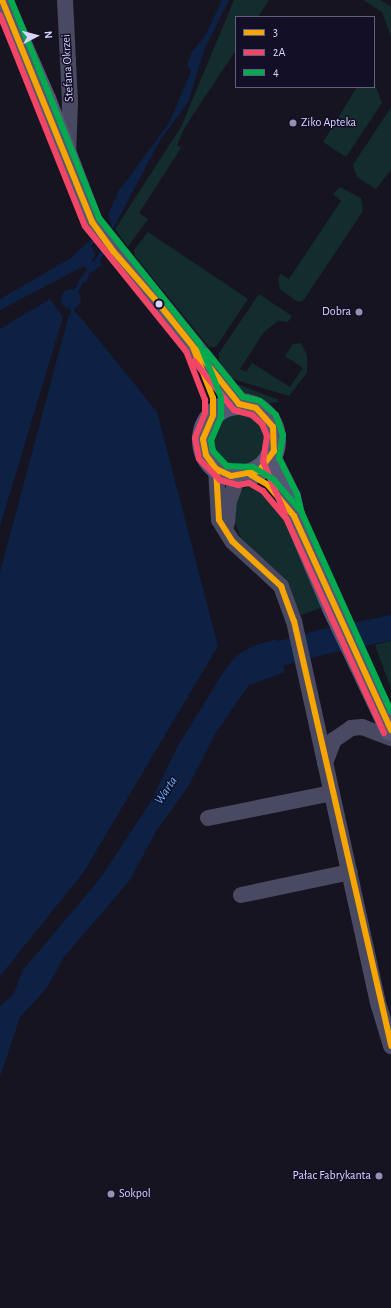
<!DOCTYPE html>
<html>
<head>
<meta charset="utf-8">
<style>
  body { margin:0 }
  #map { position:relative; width:391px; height:1308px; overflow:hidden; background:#161421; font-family:"Alegreya Sans",sans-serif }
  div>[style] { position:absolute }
  .green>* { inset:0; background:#132c2d }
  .round { border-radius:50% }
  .water>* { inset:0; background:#0d2144 }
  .stream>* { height:4px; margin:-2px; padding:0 2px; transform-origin:2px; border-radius:2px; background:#0d2144 }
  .river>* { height:25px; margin:-12.5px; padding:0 12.5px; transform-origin:12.5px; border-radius:12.5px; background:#0d2144 }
  .minor>* { height:16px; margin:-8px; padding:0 8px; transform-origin:8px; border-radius:8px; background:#4a4962 }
  .secondary>* { height:22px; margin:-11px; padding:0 11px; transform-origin:11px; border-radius:11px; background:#575674 }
  .secondary>.ring { margin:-11px; padding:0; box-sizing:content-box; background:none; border:22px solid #575674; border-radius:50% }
  .bus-1>* { height:6px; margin:-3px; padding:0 3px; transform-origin:3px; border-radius:3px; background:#f7a600 }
  .bus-2>* { height:6px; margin:-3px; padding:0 3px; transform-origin:3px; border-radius:3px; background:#f34667 }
  .bus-3>* { height:6px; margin:-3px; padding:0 3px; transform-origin:3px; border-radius:3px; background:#00ab4f }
  .dots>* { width:11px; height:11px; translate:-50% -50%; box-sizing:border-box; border:2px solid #130f26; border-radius:50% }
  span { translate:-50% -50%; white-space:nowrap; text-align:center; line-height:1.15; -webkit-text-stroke:3px #130f26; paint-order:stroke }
  .street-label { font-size:12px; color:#d9d4ff }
  .poi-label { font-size:12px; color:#d9d4ff }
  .left { translate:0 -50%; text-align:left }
  .right { translate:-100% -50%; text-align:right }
  .water-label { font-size:13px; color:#62b6ff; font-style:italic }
  .legend { position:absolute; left:235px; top:16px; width:140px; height:72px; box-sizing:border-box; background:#130f26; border:1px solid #625e7d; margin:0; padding:5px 7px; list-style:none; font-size:12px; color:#d9d4ff }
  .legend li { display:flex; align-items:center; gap:8px; height:20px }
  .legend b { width:20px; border:1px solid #625e7d }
  .north { position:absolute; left:16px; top:16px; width:40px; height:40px; -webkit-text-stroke:3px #130f26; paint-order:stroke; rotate:84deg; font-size:11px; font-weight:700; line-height:16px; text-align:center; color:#d9d4ff }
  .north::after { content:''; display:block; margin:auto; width:14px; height:18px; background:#d9d4ff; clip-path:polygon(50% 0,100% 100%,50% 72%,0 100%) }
</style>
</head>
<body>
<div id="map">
  <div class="green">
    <i style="clip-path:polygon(234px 0,269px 0,258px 17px,236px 17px,236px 50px,185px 127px,177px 145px,181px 148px,139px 213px,148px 219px,128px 247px,115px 229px,181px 127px)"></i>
    <i style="clip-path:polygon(363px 0,380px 0,391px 7px,391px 37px,382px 12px)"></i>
    <i style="clip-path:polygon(374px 82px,382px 103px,346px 157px,323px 142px,357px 87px,374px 87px)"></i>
    <i style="clip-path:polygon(391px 107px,391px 170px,376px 189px,357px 177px,353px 165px)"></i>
    <i style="clip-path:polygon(340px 187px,361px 198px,363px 211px,303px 301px,298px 302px,280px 289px,278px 278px,281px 274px,289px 279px,341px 201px,333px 194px)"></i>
    <i style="clip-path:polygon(148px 232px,248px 299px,216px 347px,209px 347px,135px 256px,134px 250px)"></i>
    <i style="clip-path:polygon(259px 294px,292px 316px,288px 322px,278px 321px,264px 332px,240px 369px,246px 372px,252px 363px,290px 387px,303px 368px,285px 356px,293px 344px,301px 343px,307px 355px,307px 373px,289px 396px,229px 378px,219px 360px,219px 353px)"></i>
    <i style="clip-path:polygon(228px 381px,277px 399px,279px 402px,266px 404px,245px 399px)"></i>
    <i class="round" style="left:213px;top:414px;width:54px;height:54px"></i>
    <i style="clip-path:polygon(250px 485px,264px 489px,284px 513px,323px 607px,299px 616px,282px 579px,242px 541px,235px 522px,237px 493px)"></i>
    <i style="clip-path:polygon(391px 641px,391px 689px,375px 645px)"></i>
  </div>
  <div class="water">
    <i style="clip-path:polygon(222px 0,229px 0,205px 48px,188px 102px,159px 142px,113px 229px,108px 215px,118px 192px,169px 123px,191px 72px,187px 65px,192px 52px,205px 36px)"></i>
    <i style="clip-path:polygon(88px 242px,96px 254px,91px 262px,99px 259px,102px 265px,90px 273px,85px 283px,79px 281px,87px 269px,84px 266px,0 310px,0 299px,71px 258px)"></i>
    <i class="round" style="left:61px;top:289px;width:20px;height:20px"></i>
    <i style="clip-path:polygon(50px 299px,63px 317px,0 526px,0 329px)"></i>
    <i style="clip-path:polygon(77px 313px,157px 412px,218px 646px,83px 873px,0 976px,0 572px,69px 315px)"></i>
    <i style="clip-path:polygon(391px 620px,391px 637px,365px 643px,357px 627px)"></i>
    <i style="clip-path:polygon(327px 635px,336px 651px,316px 657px,312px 640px)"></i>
    <i style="clip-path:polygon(277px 639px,285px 672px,249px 685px,215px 734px,189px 785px,155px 833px,130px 880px,64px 957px,47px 988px,20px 1017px,0 1077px,0 1006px,13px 995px,23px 970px,100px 879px,150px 803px,179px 744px,223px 673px,235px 657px,252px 646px)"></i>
  </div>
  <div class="stream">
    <i style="left:86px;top:248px;width:15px;rotate:-48deg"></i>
    <i style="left:96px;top:263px;width:17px;rotate:-62deg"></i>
    <i style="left:75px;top:293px;width:17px;rotate:-62deg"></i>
    <i style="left:71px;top:305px;width:9px;rotate:77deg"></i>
  </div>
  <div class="river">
    <i style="left:251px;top:667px;width:9px;rotate:-54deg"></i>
    <i style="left:256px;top:660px;width:66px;rotate:-15.7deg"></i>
    <i style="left:320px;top:642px;width:73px;rotate:-11.9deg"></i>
  </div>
  <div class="minor">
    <i style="left:65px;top:0;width:102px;rotate:87.2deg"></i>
    <i style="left:70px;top:102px;width:55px;rotate:92.1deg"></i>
    <i style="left:216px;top:469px;width:51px;rotate:86.6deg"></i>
    <i style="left:219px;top:520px;width:25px;rotate:58deg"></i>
    <i style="left:232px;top:541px;width:67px;rotate:42.6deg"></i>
    <i style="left:281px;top:586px;width:37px;rotate:70deg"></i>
    <i style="left:294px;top:621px;width:394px;rotate:77.6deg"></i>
    <i style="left:379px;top:1006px;width:42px;rotate:73.3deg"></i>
    <i style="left:227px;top:523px;width:22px;rotate:-85deg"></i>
    <i style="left:229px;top:501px;width:26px;rotate:-69deg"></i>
    <i style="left:325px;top:763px;width:25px;rotate:-69deg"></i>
    <i style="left:334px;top:740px;width:21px;rotate:-35deg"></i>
    <i style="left:351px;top:728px;width:11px;rotate:-5deg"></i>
    <i style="left:362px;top:727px;width:31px;rotate:21deg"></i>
    <i style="left:208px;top:818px;width:126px;rotate:-11.4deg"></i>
    <i style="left:241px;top:895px;width:111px;rotate:-11.9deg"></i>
  </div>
  <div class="secondary">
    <i style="left:2px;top:0;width:108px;rotate:66.5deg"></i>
    <i style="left:45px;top:99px;width:132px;rotate:69.1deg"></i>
    <i style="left:92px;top:222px;width:234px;rotate:51.1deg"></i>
    <i class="ring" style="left:203px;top:404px;width:50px;height:50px"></i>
    <i style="left:271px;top:459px;width:42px;rotate:63.4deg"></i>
    <i style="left:290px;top:497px;width:19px;rotate:78deg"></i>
    <i style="left:294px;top:516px;width:100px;rotate:67deg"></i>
    <i style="left:333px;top:608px;width:135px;rotate:64.6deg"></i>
  </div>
  <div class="bus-1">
    <i style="left:2px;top:0;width:240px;rotate:67.9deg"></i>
    <i style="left:92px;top:222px;width:36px;rotate:54deg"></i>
    <i style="left:113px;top:251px;width:70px;rotate:49deg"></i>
    <i style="left:159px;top:304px;width:128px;rotate:51.3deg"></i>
    <i style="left:239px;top:404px;width:17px;rotate:13deg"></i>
    <i style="left:256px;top:408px;width:25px;rotate:48deg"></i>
    <i style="left:273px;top:427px;width:24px;rotate:88deg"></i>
    <i style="left:274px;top:451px;width:25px;rotate:127deg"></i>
    <i style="left:259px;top:471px;width:28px;rotate:170deg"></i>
    <i style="left:231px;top:476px;width:17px;rotate:-155deg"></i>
    <i style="left:216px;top:469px;width:17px;rotate:-126deg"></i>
    <i style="left:206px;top:455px;width:16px;rotate:-101deg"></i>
    <i style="left:203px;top:439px;width:26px;rotate:-67deg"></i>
    <i style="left:213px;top:415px;width:17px;rotate:-90deg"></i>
    <i style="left:213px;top:398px;width:55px;rotate:-111.4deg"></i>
    <i style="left:216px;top:469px;width:51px;rotate:86.6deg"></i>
    <i style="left:219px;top:520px;width:25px;rotate:58deg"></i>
    <i style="left:232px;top:541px;width:67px;rotate:42.6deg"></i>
    <i style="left:281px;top:586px;width:37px;rotate:70deg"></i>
    <i style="left:294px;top:621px;width:436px;rotate:77.1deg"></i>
    <i style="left:251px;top:475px;width:20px;rotate:30deg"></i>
    <i style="left:268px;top:485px;width:40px;rotate:50deg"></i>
    <i style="left:294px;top:516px;width:235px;rotate:65.6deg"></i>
  </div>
  <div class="bus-2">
    <i style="left:0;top:15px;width:227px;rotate:68.1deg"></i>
    <i style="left:85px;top:226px;width:161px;rotate:51.1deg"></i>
    <i style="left:186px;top:351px;width:53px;rotate:68.8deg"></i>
    <i style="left:205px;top:400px;width:13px;rotate:90deg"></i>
    <i style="left:205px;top:413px;width:27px;rotate:112deg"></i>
    <i style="left:195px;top:438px;width:21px;rotate:79deg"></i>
    <i style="left:199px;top:459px;width:30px;rotate:45deg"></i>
    <i style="left:220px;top:480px;width:19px;rotate:16deg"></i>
    <i style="left:238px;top:485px;width:11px;rotate:-10deg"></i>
    <i style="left:249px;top:483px;width:16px;rotate:30deg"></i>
    <i style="left:263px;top:491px;width:38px;rotate:50deg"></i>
    <i style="left:287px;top:520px;width:234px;rotate:65.5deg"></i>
    <i style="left:194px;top:361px;width:63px;rotate:50.8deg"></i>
    <i style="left:234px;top:410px;width:19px;rotate:16deg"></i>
    <i style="left:252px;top:415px;width:13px;rotate:42deg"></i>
    <i style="left:262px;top:424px;width:13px;rotate:67deg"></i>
    <i style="left:267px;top:436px;width:25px;rotate:99deg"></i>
    <i style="left:263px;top:461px;width:57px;rotate:67.5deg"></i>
  </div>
  <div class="bus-3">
    <i style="left:11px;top:0;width:235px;rotate:68deg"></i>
    <i style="left:99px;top:218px;width:161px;rotate:51.3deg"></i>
    <i style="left:200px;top:344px;width:57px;rotate:68.4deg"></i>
    <i style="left:221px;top:397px;width:20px;rotate:90deg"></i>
    <i style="left:221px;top:417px;width:25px;rotate:113deg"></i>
    <i style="left:211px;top:440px;width:11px;rotate:80deg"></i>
    <i style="left:213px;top:451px;width:21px;rotate:47deg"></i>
    <i style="left:227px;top:466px;width:26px;rotate:2deg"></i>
    <i style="left:253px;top:467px;width:23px;rotate:31deg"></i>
    <i style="left:273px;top:479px;width:43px;rotate:48.8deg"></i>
    <i style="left:301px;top:511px;width:219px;rotate:65.8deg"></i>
    <i style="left:206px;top:351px;width:59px;rotate:51.2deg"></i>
    <i style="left:243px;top:397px;width:17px;rotate:13deg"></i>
    <i style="left:260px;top:401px;width:21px;rotate:41deg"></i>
    <i style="left:276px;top:415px;width:21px;rotate:71deg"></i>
    <i style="left:283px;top:435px;width:23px;rotate:100deg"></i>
    <i style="left:279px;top:458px;width:40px;rotate:63.4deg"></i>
    <i style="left:297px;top:494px;width:16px;rotate:76deg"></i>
  </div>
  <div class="dots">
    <i style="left:293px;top:123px;background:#9591b1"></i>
    <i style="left:159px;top:304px;background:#d9d4ff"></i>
    <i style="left:359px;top:312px;background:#9591b1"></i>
    <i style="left:379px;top:1176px;background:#9591b1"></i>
    <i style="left:111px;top:1194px;background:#9591b1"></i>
  </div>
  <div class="street-label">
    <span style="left:68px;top:68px;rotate:-93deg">Stefana Okrzei</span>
  </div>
  <div class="poi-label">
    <span class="left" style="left:301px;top:123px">Ziko Apteka</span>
    <span class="right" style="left:351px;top:312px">Dobra</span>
    <span class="right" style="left:371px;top:1176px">Pałac Fabrykanta</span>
    <span class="left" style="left:119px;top:1194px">Sokpol</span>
  </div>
  <div class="water-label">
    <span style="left:167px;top:791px;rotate:-56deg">Warta</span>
  </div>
  <ul class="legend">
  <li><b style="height:5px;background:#f7a600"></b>3</li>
  <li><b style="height:5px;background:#f34667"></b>2A</li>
  <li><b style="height:5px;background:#00ab4f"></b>4</li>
  </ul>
  <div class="north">N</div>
</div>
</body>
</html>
